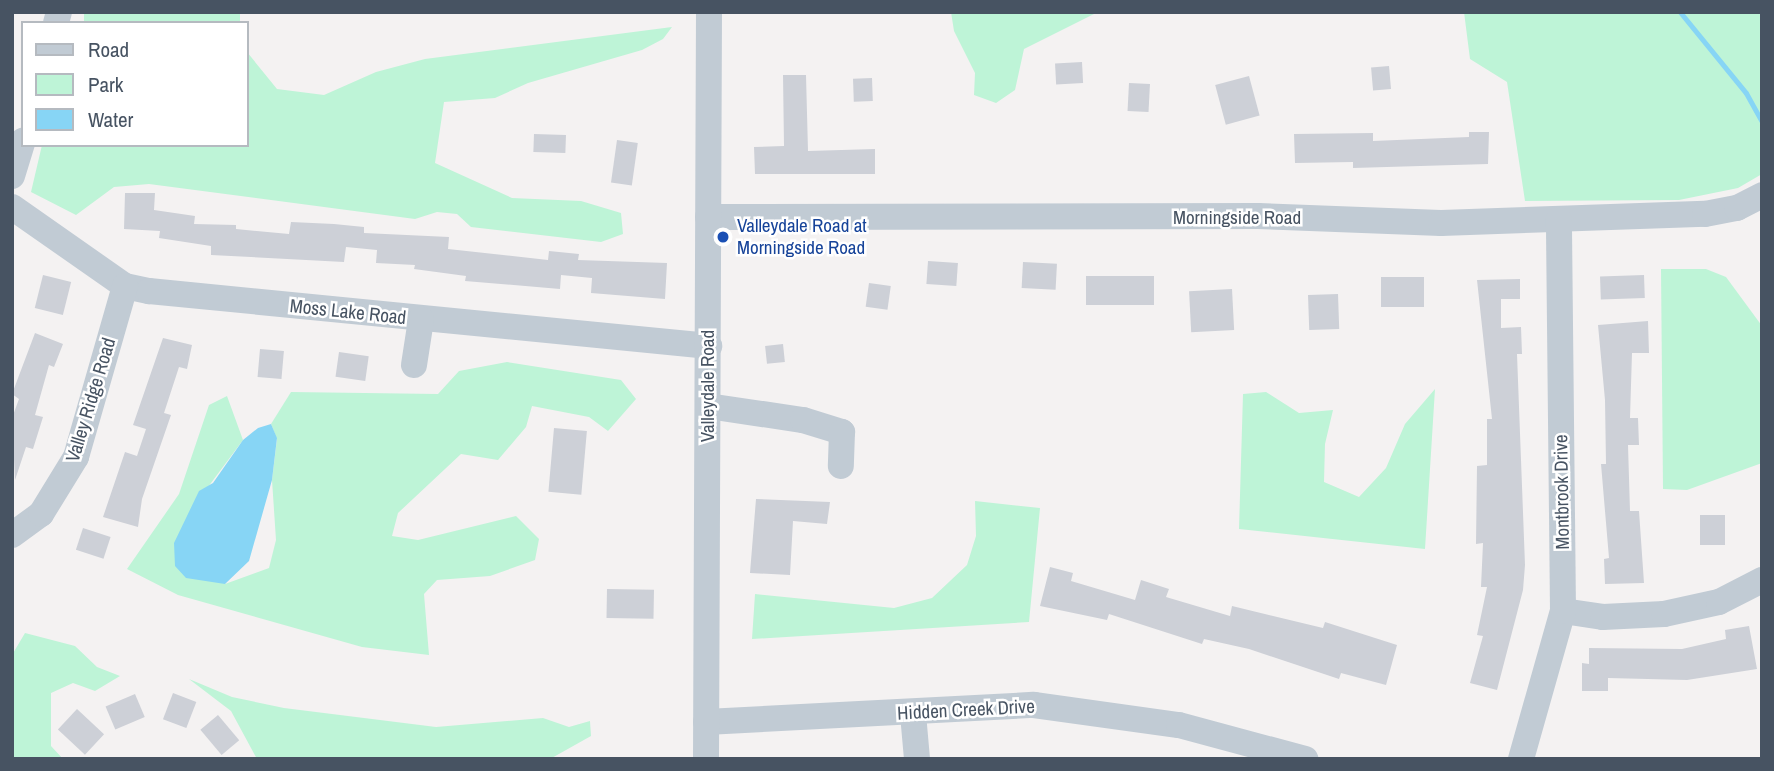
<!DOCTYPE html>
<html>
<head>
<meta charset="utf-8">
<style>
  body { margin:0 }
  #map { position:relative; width:1774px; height:771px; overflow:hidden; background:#f4f2f2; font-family:"Archivo Narrow",sans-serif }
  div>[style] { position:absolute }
  .green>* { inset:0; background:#bef4d7; transform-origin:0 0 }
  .water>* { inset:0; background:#87d5f5 }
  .stream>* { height:5px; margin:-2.5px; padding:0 2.5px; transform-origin:2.5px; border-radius:2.5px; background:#87d5f5 }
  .building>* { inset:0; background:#cdd0d7; transform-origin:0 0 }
  .minor>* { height:26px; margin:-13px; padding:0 13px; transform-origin:13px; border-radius:13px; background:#c1cbd4 }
  .dots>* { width:19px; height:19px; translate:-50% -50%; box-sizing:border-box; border:4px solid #fff; border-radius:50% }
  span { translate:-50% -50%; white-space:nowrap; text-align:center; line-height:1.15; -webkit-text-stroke:5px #fff; paint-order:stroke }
  .street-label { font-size:19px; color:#475362 }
  .transit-label { font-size:19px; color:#164399 }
  .left { translate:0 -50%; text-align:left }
  .frame { position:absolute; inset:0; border:14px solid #475362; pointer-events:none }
  .legend { position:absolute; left:21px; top:21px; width:228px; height:126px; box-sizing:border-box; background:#fff; border:2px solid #b5bac0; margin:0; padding:9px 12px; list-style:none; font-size:21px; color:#475362 }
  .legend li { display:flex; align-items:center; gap:14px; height:35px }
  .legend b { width:35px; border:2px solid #b5bac0 }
</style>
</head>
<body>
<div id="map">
  <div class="green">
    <i style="left:84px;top:12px;width:156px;height:12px"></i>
    <i style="clip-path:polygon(951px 12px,1123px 12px,1094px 14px,1024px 49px,1015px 90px,996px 103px,974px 95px,975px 73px,954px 31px)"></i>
    <i style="clip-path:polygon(1464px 12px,1762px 12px,1762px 174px,1738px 188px,1679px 200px,1525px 201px,1507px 82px,1470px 59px)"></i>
    <i style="clip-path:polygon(672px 27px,663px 39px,642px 50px,528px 83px,495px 98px,444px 102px,435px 163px,512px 198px,581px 201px,621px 213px,623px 234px,601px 242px,471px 227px,457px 214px,437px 212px,415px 219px,149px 184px,114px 187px,76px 215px,31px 192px,42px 145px,247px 145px,247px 52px,277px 89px,324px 95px,376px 72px,425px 59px)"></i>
    <i style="clip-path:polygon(1661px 269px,1706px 269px,1726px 277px,1762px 326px,1762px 463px,1687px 490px,1663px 489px)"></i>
    <i style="clip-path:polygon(507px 362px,621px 380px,636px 399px,608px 431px,589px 417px,532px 406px,526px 427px,498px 460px,461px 454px,398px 513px,392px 536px,418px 540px,516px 516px,539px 539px,535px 560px,490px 576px,437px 580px,424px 594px,429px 655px,362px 647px,178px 595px,127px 569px,179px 494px,209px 405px,227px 396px,243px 440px,208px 487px,225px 584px,269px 568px,276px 540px,272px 480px,277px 439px,271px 424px,291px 392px,438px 394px,459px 371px)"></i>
    <i style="clip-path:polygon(1435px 389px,1425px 549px,1239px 529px,1243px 394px,1266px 392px,1299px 413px,1333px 410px,1325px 444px,1324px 482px,1359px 497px,1386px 468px,1405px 424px)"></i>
    <i style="clip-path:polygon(975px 501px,1040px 508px,1029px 622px,752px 639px,755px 594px,894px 608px,932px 598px,967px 565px,976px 536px)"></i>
    <i style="clip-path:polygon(25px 633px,75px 646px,97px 667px,120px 676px,95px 691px,73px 683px,51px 693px,51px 746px,63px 759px,12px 759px,12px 655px)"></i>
    <i style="clip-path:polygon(189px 679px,232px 697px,284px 708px,436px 727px,543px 718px,569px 727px,590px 721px,591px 736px,550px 759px,257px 759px,231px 711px)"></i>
  </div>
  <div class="water">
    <i style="clip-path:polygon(271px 424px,277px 438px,272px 480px,249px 561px,225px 584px,186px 578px,175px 566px,174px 543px,199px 491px,213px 483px,243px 440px,258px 428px)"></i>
  </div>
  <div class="stream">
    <i style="left:1680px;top:12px;width:104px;rotate:50.8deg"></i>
    <i style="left:1746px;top:93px;width:33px;rotate:61deg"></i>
  </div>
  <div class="building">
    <i style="left:1082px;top:62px;width:21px;height:27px;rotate:87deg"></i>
    <i style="left:1389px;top:66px;width:23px;height:18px;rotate:85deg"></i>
    <i style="clip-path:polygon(783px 75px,806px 75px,808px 151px,875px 149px,875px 174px,755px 174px,754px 147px,784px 146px)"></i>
    <i style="left:1249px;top:76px;width:41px;height:35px;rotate:75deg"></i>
    <i style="left:872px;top:78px;width:23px;height:19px;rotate:88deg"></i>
    <i style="left:1129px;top:83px;width:21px;height:28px;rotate:3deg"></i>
    <i style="clip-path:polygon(1469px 132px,1489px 132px,1488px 164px,1353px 168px,1353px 162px,1295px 163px,1294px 134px,1373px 133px,1373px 141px,1469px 137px)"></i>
    <i style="left:534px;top:134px;width:32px;height:18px;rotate:2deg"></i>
    <i style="left:617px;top:140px;width:21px;height:43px;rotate:8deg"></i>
    <i style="clip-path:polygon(125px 193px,155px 193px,154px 210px,195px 216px,194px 224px,236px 225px,236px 229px,289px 234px,291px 222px,334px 224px,364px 227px,364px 233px,449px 237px,448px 249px,548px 260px,549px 251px,579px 254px,578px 260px,667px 263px,665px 299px,591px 293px,592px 278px,561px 275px,560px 289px,465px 281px,466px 276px,414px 269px,415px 265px,376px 263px,377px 250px,346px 247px,344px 262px,211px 255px,211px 246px,159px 238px,160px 231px,124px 229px)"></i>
    <i style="left:928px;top:261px;width:30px;height:23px;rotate:4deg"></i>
    <i style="left:1023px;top:262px;width:34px;height:26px;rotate:3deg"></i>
    <i style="left:43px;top:275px;width:29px;height:34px;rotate:14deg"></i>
    <i style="left:1644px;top:275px;width:23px;height:44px;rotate:88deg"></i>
    <i style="left:1154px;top:276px;width:29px;height:68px;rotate:90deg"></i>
    <i style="left:1381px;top:277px;width:43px;height:30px"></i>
    <i style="clip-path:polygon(1520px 279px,1520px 299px,1501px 299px,1501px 328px,1521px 327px,1522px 354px,1517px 354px,1525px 565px,1523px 590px,1497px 690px,1470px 683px,1483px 636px,1477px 635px,1487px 587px,1481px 587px,1483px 543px,1476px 544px,1477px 466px,1487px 465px,1487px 419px,1492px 419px,1477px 280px)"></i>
    <i style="left:869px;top:283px;width:22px;height:24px;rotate:8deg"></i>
    <i style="left:1232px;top:289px;width:41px;height:43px;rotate:87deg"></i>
    <i style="left:1338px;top:294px;width:35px;height:30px;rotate:88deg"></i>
    <i style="clip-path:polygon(1648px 321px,1649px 353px,1632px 353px,1630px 418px,1638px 418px,1639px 445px,1628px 445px,1630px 511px,1639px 511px,1644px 583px,1605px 584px,1604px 559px,1609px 558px,1601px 464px,1606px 464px,1605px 400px,1598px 325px)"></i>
    <i style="clip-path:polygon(35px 333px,63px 344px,54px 367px,49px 365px,35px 415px,43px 417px,33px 449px,26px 447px,15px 480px,12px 418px,19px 399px,12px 394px)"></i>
    <i style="clip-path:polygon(163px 338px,192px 345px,187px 369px,179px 367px,164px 413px,171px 415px,142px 499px,138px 527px,103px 517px,125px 452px,137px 456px,146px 429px,133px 425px)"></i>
    <i style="left:783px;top:344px;width:18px;height:18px;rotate:84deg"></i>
    <i style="left:260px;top:349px;width:24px;height:28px;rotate:5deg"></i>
    <i style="left:339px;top:352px;width:30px;height:25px;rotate:8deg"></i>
    <i style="left:554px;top:428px;width:33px;height:64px;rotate:5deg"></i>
    <i style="clip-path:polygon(756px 499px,830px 502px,827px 524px,793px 521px,790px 575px,750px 573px)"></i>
    <i style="left:1700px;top:515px;width:25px;height:30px"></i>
    <i style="left:83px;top:528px;width:29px;height:23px;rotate:18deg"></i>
    <i style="clip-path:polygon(1050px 567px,1073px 573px,1071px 581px,1135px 600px,1141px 580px,1169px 589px,1166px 597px,1230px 616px,1232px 606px,1323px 628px,1325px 622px,1397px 645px,1386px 685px,1341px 673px,1339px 679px,1249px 649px,1204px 639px,1202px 644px,1109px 614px,1107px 620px,1040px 606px)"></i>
    <i style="left:607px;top:589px;width:47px;height:29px;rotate:1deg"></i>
    <i style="clip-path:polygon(1749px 626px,1757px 669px,1687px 680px,1608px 678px,1608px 691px,1582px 691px,1582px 663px,1589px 664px,1589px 648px,1682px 649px,1726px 639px,1725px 630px)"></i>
    <i style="left:173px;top:693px;width:25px;height:28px;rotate:21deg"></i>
    <i style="left:135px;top:694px;width:25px;height:32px;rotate:67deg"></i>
    <i style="left:77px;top:709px;width:37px;height:28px;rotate:43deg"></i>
    <i style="left:218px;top:715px;width:33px;height:23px;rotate:50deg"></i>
  </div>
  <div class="minor">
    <i style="left:56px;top:23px;width:11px;rotate:-75deg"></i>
    <i style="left:12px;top:176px;width:37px;rotate:-73deg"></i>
    <i style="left:12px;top:207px;width:138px;rotate:35deg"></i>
    <i style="left:125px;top:286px;width:25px;rotate:12deg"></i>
    <i style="left:149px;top:291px;width:563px;rotate:5.61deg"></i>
    <i style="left:708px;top:217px;width:550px;rotate:-0.1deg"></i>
    <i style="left:1258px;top:216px;width:183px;rotate:2.2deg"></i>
    <i style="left:1441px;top:223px;width:264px;rotate:-2deg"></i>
    <i style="left:1705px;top:214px;width:33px;rotate:-11deg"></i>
    <i style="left:1737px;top:208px;width:28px;rotate:-27deg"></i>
    <i style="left:414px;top:365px;width:46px;rotate:-81.2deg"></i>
    <i style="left:708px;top:406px;width:96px;rotate:8.4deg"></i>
    <i style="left:803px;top:420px;width:41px;rotate:17.1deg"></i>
    <i style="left:842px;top:432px;width:34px;rotate:92deg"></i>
    <i style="left:12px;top:535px;width:36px;rotate:-36deg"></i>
    <i style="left:41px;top:514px;width:67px;rotate:-58.4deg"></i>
    <i style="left:76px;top:457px;width:178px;rotate:-74deg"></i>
    <i style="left:1563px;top:611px;width:40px;rotate:8.5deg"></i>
    <i style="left:1603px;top:617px;width:61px;rotate:-2.8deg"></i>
    <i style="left:1664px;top:614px;width:56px;rotate:-12.3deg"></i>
    <i style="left:1719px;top:602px;width:48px;rotate:-27.1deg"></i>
    <i style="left:913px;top:714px;width:45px;rotate:84.9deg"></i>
    <i style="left:706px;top:722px;width:328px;rotate:-3deg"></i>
    <i style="left:1034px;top:705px;width:146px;rotate:7.9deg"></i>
    <i style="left:1179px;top:725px;width:131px;rotate:15.1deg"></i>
    <i style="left:706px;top:759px;width:747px;rotate:-89.77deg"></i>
    <i style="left:1521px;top:759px;width:154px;rotate:-74.2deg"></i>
    <i style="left:1563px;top:611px;width:391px;rotate:-90.6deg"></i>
  </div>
  <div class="dots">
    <i style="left:723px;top:237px;background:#1a4fb4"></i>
  </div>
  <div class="street-label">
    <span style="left:1237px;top:218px">Morningside Road</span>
    <span style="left:348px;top:312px;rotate:6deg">Moss Lake Road</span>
    <span style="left:708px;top:386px;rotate:-90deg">Valleydale Road</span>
    <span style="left:91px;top:400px;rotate:-73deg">Valley Ridge Road</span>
    <span style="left:1562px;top:492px;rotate:-91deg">Montbrook Drive</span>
    <span style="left:966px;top:710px;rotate:-3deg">Hidden Creek Drive</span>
  </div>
  <div class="transit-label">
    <span class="left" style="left:737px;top:237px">Valleydale Road at<br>Morningside Road</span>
  </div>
  <div class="frame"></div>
  <ul class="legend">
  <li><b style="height:9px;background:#c1cbd4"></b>Road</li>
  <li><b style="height:19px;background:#bef4d7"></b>Park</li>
  <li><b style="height:19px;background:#87d5f5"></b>Water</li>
  </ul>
</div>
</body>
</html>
